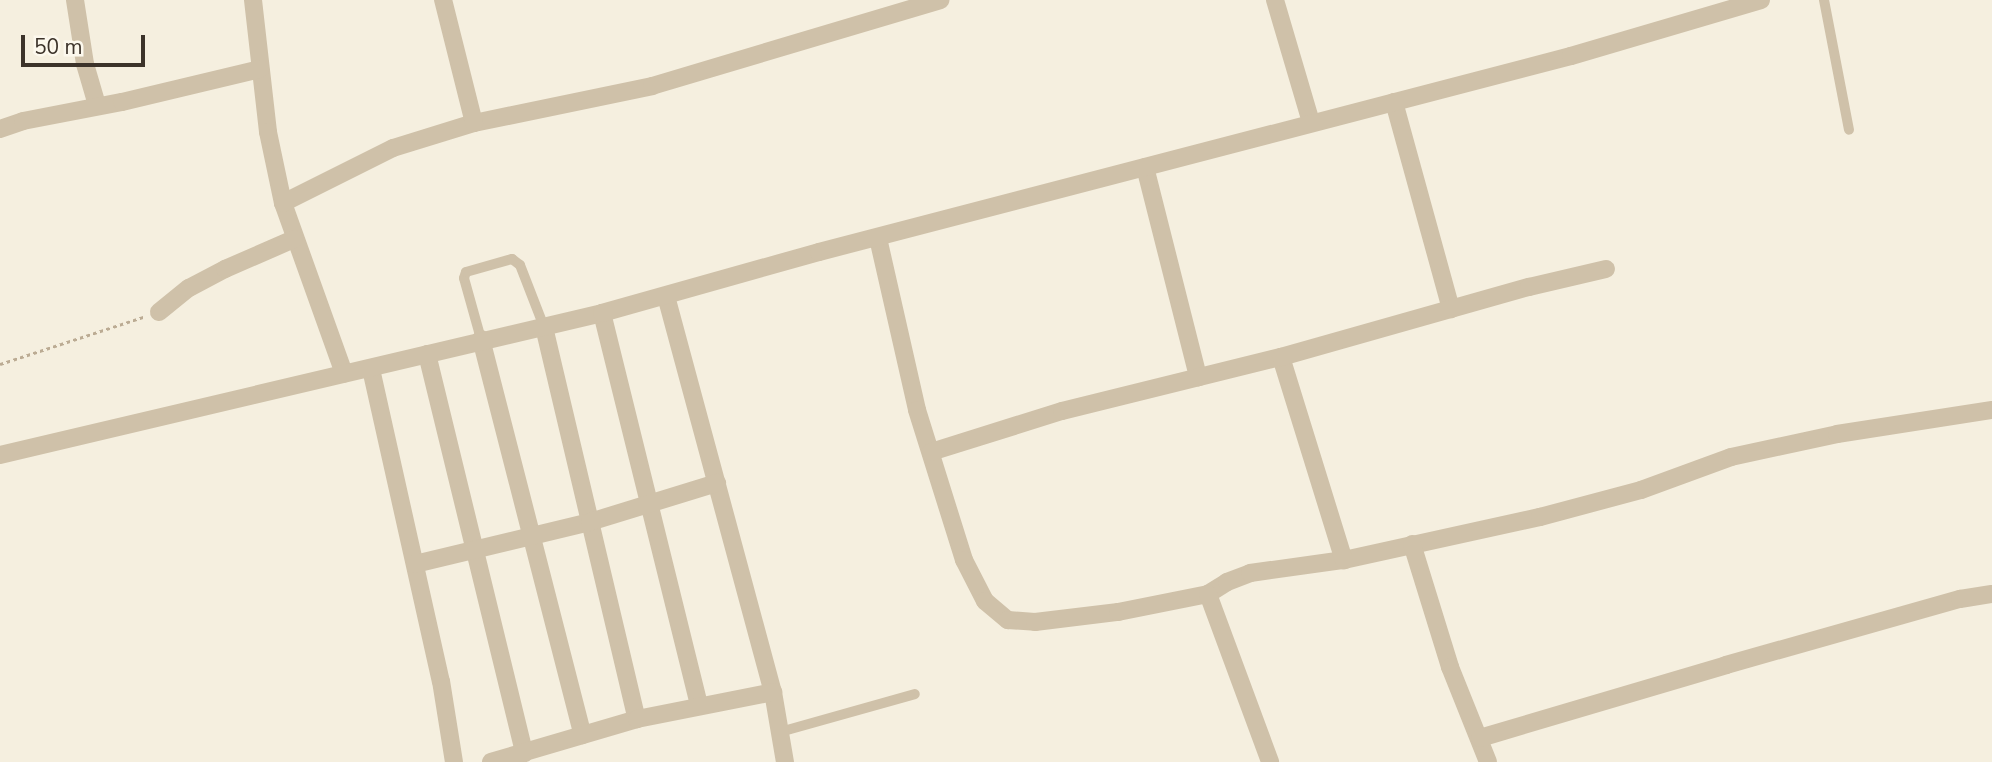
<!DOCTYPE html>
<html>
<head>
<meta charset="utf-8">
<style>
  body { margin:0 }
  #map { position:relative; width:1992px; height:762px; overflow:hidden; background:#f5efdf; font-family:"Nunito Sans",sans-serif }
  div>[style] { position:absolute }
  .path>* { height:2.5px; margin-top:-1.25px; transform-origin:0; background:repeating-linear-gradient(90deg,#bbab93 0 3.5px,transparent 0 7px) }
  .service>* { height:10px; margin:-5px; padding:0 5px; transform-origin:5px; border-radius:5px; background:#cfc1a9 }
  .minor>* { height:18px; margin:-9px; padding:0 9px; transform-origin:9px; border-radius:9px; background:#cfc1a9 }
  span { translate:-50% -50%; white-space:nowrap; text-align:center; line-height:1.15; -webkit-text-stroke:6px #fcf8ed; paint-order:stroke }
  .scale { position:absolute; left:21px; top:35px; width:124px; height:32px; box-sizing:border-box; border:4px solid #3c332a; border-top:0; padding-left:9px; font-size:21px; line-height:24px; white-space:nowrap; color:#3c332a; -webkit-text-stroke:5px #fcf8ed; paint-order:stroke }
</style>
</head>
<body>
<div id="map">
  <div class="path">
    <i style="left:0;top:364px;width:151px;rotate:-18.2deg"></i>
  </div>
  <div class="service">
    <i style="left:1824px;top:0;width:132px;rotate:79.1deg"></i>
    <i style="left:481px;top:339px;width:63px;rotate:-105.6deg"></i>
    <i style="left:464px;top:278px;width:6px;rotate:-72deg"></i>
    <i style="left:466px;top:272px;width:48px;rotate:-15.8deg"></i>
    <i style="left:512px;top:259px;width:10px;rotate:37deg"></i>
    <i style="left:520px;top:265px;width:66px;rotate:68.8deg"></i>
    <i style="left:780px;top:732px;width:140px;rotate:-15.7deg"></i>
  </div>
  <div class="minor">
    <i style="left:75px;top:0;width:65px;rotate:81.1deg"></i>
    <i style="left:85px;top:64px;width:43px;rotate:73.7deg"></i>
    <i style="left:253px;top:0;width:133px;rotate:83.5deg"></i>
    <i style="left:268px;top:132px;width:73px;rotate:78.1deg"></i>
    <i style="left:283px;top:203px;width:181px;rotate:70.3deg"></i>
    <i style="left:1275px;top:0;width:127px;rotate:73.6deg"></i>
    <i style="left:1394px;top:102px;width:215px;rotate:74.6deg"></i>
    <i style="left:474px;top:123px;width:182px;rotate:-11.7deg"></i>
    <i style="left:652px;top:86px;width:301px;rotate:-16.6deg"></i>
    <i style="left:0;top:129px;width:24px;rotate:-19deg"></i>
    <i style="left:23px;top:121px;width:101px;rotate:-10.9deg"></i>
    <i style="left:122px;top:102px;width:142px;rotate:-13.4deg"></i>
    <i style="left:1145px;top:167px;width:217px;rotate:75.8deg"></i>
    <i style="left:283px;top:203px;width:123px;rotate:-26.6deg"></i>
    <i style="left:393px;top:148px;width:85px;rotate:-17.2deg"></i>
    <i style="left:474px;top:123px;width:127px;rotate:-104.1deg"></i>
    <i style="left:878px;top:238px;width:176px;rotate:77.2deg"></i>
    <i style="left:917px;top:410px;width:157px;rotate:72.6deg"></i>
    <i style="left:964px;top:560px;width:46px;rotate:62.9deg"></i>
    <i style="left:985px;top:601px;width:30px;rotate:40deg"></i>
    <i style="left:1008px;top:620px;width:27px;rotate:4deg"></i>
    <i style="left:1035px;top:622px;width:84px;rotate:-6.9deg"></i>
    <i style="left:1118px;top:612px;width:92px;rotate:-11.3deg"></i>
    <i style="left:1208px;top:594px;width:22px;rotate:-32deg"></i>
    <i style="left:1227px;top:582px;width:25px;rotate:-21deg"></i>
    <i style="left:1250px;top:573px;width:95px;rotate:-7.9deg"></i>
    <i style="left:1344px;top:560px;width:201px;rotate:-12.4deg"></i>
    <i style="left:1540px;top:517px;width:105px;rotate:-15deg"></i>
    <i style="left:1641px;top:490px;width:96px;rotate:-20.1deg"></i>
    <i style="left:1731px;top:457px;width:108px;rotate:-12.2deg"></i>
    <i style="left:1837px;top:434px;width:157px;rotate:-8.8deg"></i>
    <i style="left:666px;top:296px;width:410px;rotate:74.9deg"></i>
    <i style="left:773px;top:692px;width:71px;rotate:80.3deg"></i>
    <i style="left:159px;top:312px;width:38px;rotate:-39deg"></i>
    <i style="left:189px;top:288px;width:41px;rotate:-27.8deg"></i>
    <i style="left:225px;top:269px;width:75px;rotate:-23.5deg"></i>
    <i style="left:602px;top:313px;width:403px;rotate:76.1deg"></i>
    <i style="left:544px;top:327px;width:403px;rotate:76.7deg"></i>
    <i style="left:481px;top:339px;width:409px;rotate:75.6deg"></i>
    <i style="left:427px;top:354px;width:411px;rotate:76.3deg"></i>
    <i style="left:1281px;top:357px;width:213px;rotate:72.8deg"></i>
    <i style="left:371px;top:369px;width:320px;rotate:77.4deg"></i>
    <i style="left:441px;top:681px;width:82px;rotate:80.9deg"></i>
    <i style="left:931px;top:452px;width:137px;rotate:-17.4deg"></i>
    <i style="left:1062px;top:411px;width:226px;rotate:-13.9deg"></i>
    <i style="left:1281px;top:357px;width:258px;rotate:-15.8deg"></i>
    <i style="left:1529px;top:287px;width:79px;rotate:-13.2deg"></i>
    <i style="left:0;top:455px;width:619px;rotate:-13.27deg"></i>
    <i style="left:602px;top:313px;width:225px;rotate:-15.7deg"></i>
    <i style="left:819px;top:252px;width:777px;rotate:-14.61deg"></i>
    <i style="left:1571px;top:56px;width:198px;rotate:-16.4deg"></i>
    <i style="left:1412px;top:544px;width:129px;rotate:72.8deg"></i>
    <i style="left:1450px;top:667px;width:102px;rotate:68.2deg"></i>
    <i style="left:415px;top:564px;width:180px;rotate:-13.5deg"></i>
    <i style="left:590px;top:522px;width:133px;rotate:-17.1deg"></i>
    <i style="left:1208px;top:594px;width:179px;rotate:69.7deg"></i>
    <i style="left:1480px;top:738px;width:257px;rotate:-16.5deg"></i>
    <i style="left:1726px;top:665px;width:243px;rotate:-15.8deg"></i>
    <i style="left:1960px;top:599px;width:32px;rotate:-9deg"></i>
    <i style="left:491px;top:762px;width:152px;rotate:-16.4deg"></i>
    <i style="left:637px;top:719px;width:139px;rotate:-11.2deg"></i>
  </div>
  <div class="scale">50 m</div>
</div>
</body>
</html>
